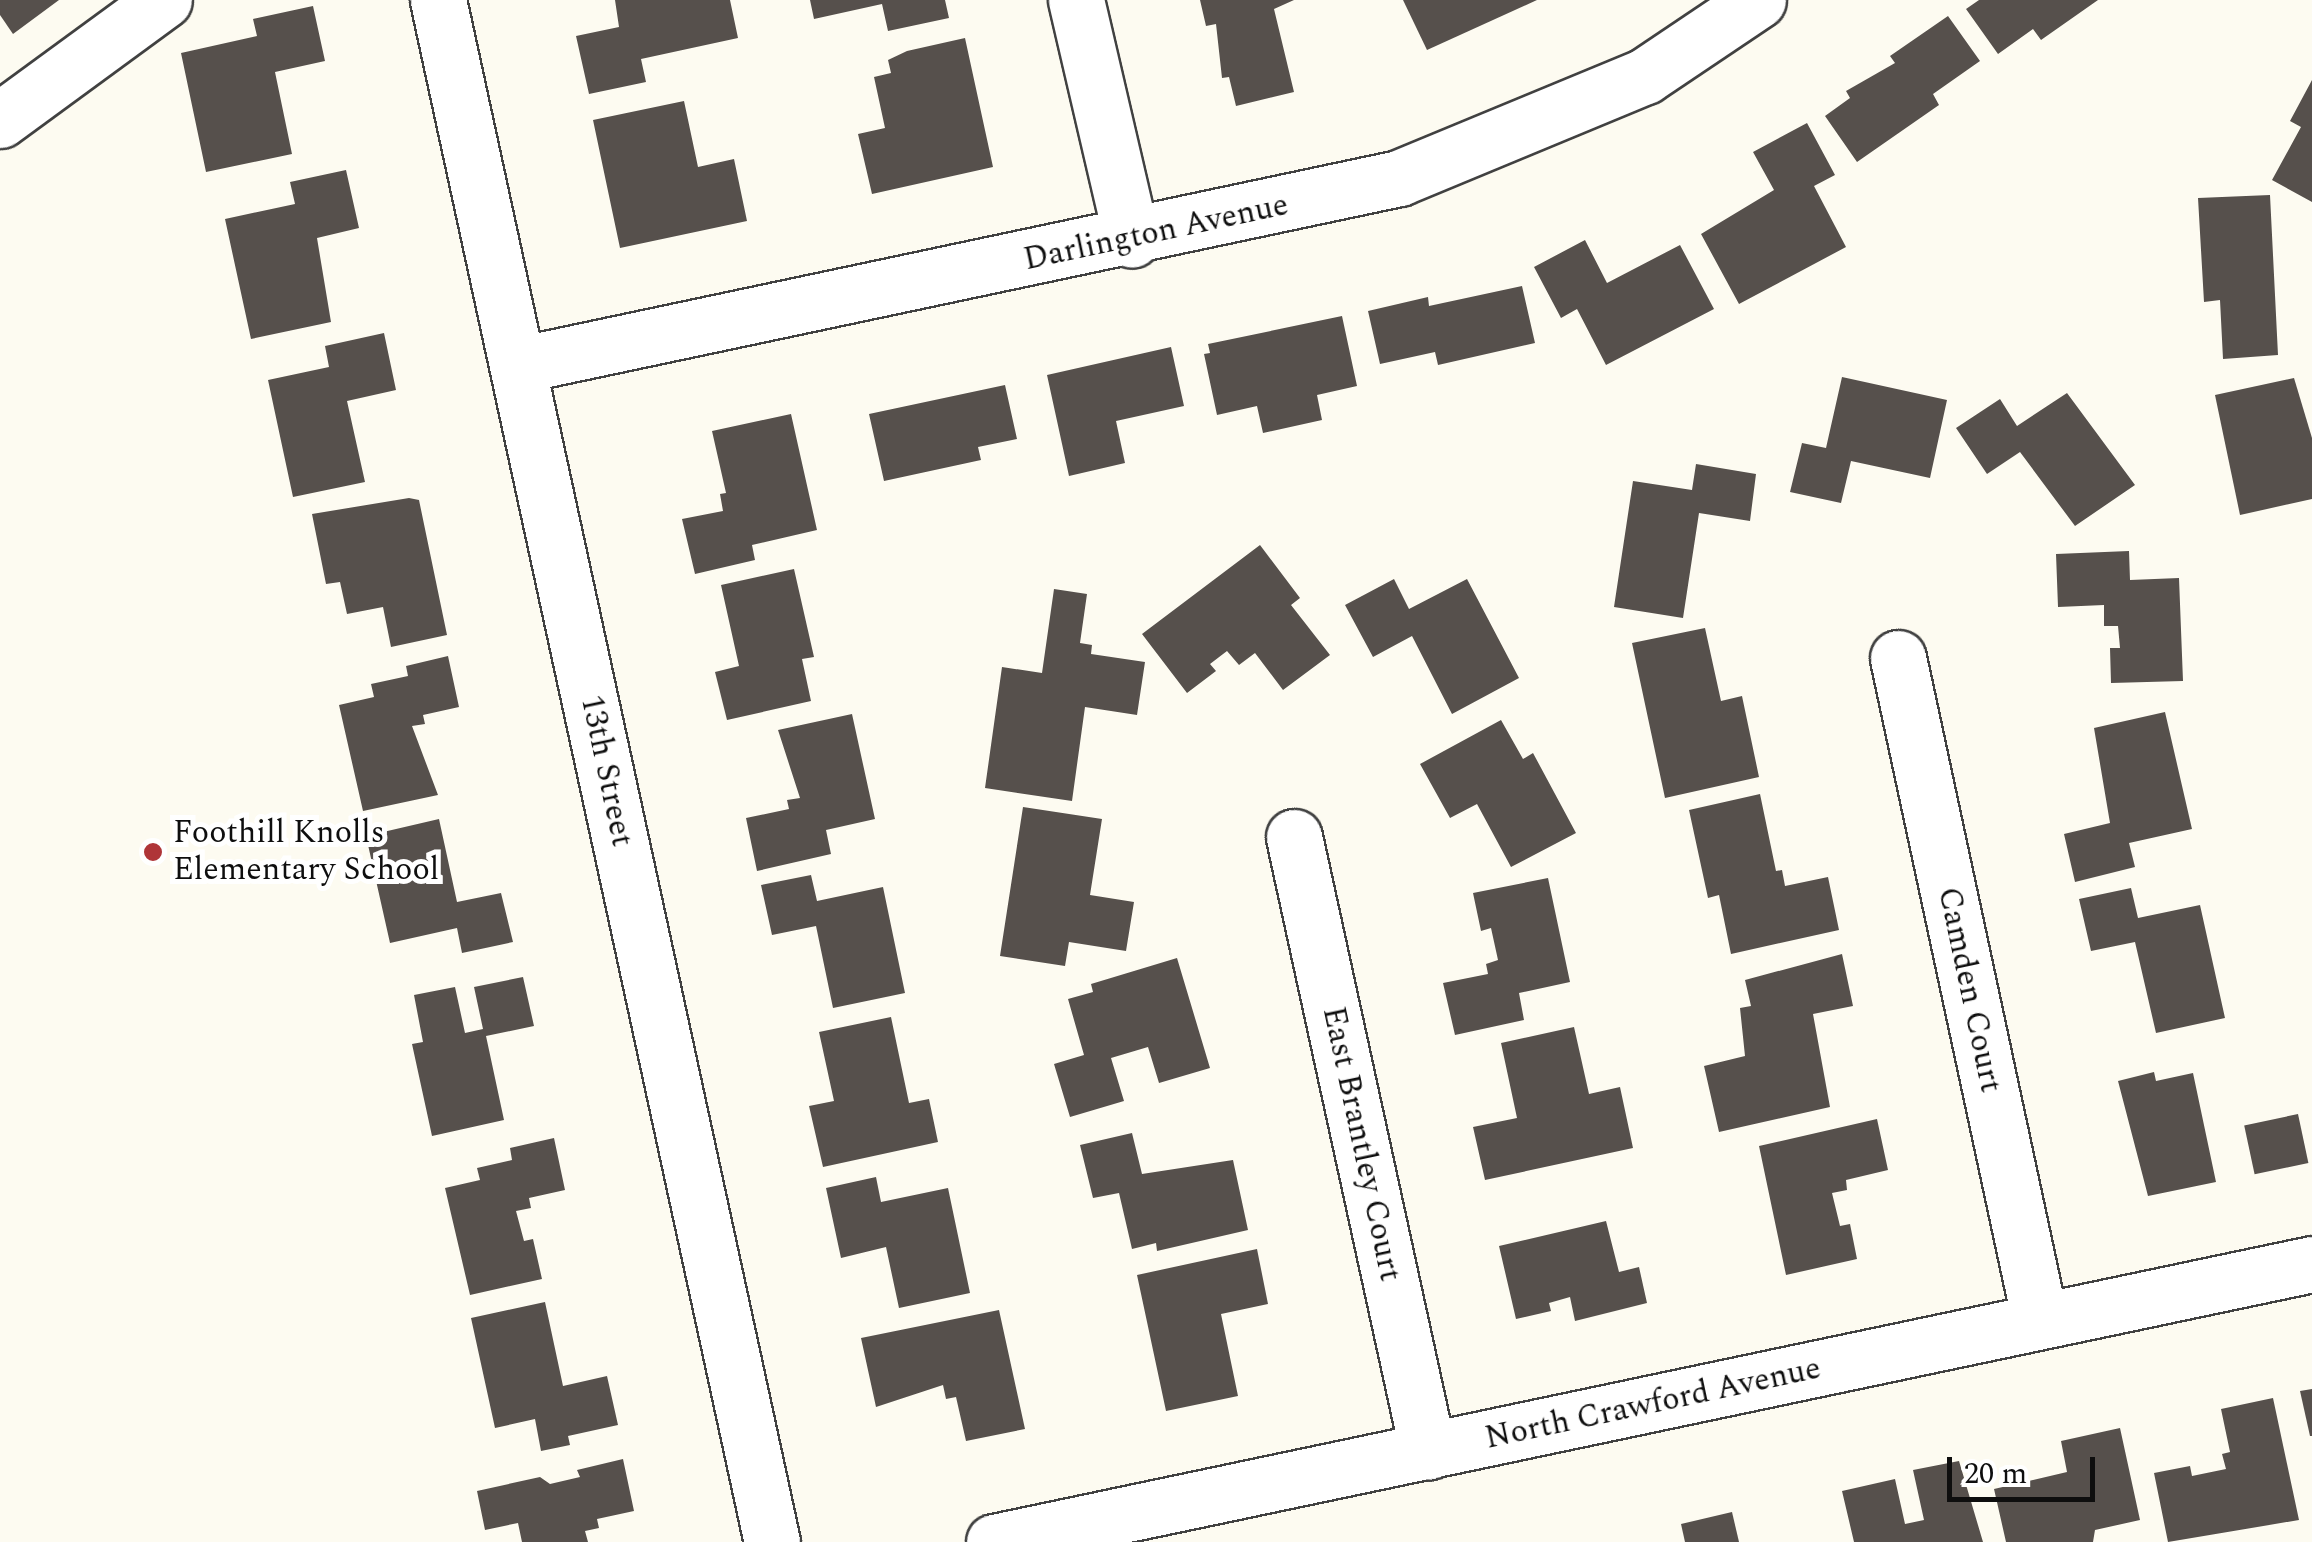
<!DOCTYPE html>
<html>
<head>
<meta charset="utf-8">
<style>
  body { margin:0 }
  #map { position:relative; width:2312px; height:1542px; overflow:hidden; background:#fdfbf1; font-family:Spectral,serif }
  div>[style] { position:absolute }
  .building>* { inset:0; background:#56504c; transform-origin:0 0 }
  .roads { filter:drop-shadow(2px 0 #414141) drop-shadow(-2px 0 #414141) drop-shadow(0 2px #414141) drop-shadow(0 -2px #414141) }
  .minor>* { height:55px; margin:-27.5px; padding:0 27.5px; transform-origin:27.5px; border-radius:27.5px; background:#fff }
  .dots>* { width:28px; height:28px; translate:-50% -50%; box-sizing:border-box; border:5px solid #fff; border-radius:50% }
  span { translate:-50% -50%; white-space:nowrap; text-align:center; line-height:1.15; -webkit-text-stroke:10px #fff; paint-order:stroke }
  .street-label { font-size:32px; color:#0e0e0e }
  .poi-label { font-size:32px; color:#0e0e0e }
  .left { translate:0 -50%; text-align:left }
  .scale { position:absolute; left:1947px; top:1457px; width:148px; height:45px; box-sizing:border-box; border:5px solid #0e0e0e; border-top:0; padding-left:12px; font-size:30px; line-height:35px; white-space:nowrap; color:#0e0e0e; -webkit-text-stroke:8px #fff; paint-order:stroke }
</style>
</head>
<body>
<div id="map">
  <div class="building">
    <i style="clip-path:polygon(0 0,59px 0,13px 34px,0 15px)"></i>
    <i style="clip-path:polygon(615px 0,730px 0,738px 38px,641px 59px,646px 82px,589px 94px,576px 36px,619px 27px)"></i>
    <i style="clip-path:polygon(810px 0,945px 0,949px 18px,888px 31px,882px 4px,814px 19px)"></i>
    <i style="clip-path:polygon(1200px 0,1294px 0,1274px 9px,1294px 92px,1236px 106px,1229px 77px,1222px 78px,1216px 24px,1206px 26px)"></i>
    <i style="clip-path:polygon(1403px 0,1537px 0,1427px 50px)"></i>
    <i style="clip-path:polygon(1979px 0,2098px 0,2041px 40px,2033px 29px,1998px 54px,1966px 9px)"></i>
    <i style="clip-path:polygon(313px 6px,325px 61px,275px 72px,292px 154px,206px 172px,181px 53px,257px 36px,253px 19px)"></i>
    <i style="clip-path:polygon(1948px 16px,1980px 61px,1933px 94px,1939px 105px,1857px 162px,1825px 116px,1850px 98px,1846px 91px,1895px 63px,1890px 56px)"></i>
    <i style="clip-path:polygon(965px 38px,993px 167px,872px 194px,858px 134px,885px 128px,874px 77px,891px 73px,888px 60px,907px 51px)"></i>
    <i style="clip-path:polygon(2312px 80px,2312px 202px,2272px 180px,2301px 127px,2290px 121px)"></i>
    <i style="clip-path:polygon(684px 101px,698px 167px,734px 159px,747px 221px,620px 248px,593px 120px)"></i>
    <i style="clip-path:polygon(1807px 123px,1835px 175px,1814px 186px,1846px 247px,1739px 304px,1701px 234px,1774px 190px,1753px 152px)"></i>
    <i style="clip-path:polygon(346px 170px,359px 228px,317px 238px,331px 322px,251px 339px,225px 219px,295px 204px,290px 182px)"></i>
    <i style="clip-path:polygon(2270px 195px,2278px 355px,2223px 359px,2220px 300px,2204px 302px,2198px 198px)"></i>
    <i style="clip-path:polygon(1585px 240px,1607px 283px,1680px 245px,1714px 309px,1606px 365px,1577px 309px,1561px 318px,1534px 267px)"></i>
    <i style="clip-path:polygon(1522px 286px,1535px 343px,1438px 365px,1435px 352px,1380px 364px,1368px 311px,1428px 297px,1429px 306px)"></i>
    <i style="clip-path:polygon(1342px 316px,1357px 386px,1317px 395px,1322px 420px,1263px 433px,1257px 406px,1217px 415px,1204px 354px,1210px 353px,1208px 344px)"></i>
    <i style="clip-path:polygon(384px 333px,396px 390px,347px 401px,365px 482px,293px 497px,268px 380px,329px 367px,325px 346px)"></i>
    <i style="clip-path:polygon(1171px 347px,1184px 406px,1116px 421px,1125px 463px,1069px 476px,1047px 375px)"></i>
    <i style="clip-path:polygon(1842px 377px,1947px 400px,1930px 478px,1851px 461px,1841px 503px,1790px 492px,1802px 443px,1826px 448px)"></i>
    <i style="clip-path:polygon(2294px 378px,2312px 438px,2312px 499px,2240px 515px,2215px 395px)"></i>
    <i style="clip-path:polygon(1005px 385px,1017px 439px,978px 447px,981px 460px,884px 481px,869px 414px)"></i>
    <i style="clip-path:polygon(2067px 393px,2135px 485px,2075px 526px,2020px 452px,1987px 474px,1956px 428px,2000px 399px,2017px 426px)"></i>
    <i style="clip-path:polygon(791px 414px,817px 530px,752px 545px,755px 560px,695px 574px,682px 519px,723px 511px,720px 494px,726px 493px,712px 431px)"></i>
    <i style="clip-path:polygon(1696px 464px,1756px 474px,1750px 521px,1699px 513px,1683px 618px,1614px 607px,1633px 481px,1692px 490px)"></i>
    <i style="clip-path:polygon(409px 498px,419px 500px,447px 635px,391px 647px,383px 607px,347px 614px,340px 582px,326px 584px,312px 514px)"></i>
    <i style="clip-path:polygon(1260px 545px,1300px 598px,1291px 605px,1330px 655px,1283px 690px,1255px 653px,1239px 665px,1227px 651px,1210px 664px,1216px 671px,1187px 693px,1142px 634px)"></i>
    <i style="clip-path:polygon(2129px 551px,2130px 580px,2179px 578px,2183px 681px,2111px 683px,2110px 648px,2120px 648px,2118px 626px,2104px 626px,2104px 605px,2058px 607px,2056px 554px)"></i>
    <i style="clip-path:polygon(794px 569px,814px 657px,802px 659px,811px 701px,727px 720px,715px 672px,739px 666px,721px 585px)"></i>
    <i style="clip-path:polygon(1394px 579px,1409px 609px,1467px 579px,1519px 678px,1452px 714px,1412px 636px,1373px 657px,1345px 605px)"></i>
    <i style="clip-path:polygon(1054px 589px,1087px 594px,1080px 643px,1092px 645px,1091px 654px,1145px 662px,1137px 715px,1085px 707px,1072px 801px,985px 788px,1002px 667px,1042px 673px)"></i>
    <i style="clip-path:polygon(1705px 628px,1721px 701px,1742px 696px,1759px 777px,1665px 798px,1632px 643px)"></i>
    <i style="clip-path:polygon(448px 656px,459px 707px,423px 715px,425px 724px,412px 726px,438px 795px,363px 811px,339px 705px,374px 697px,371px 684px,408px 676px,406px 666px)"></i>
    <i style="clip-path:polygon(2165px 712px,2192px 829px,2129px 843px,2135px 867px,2075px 882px,2064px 834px,2110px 823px,2094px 728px)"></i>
    <i style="clip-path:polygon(852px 714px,875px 819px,826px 830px,831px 854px,757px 871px,746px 818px,789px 809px,787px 800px,800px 798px,778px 730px)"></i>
    <i style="clip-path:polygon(1501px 720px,1523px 759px,1533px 753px,1576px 833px,1511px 867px,1477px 804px,1450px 818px,1420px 764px)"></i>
    <i style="clip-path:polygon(1760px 794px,1776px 871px,1782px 870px,1785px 886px,1828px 877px,1839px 930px,1731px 954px,1719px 895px,1708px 898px,1689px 810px)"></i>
    <i style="clip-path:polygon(1023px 807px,1102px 819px,1090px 895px,1134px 902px,1126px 951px,1069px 942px,1065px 966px,1000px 956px)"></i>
    <i style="clip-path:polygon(439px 819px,457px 902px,501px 893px,513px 942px,462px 953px,457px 928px,390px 943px,366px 836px)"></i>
    <i style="clip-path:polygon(811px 875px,817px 901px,883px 887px,905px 993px,833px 1008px,816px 926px,772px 935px,761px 885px)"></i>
    <i style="clip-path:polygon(1548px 878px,1570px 982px,1519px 993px,1524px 1020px,1455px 1035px,1443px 983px,1488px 974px,1486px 964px,1498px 960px,1491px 928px,1481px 931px,1473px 893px)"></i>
    <i style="clip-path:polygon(2131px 888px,2138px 918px,2200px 905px,2225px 1018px,2156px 1033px,2135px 942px,2091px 951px,2079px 899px)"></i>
    <i style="clip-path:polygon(1842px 954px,1853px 1006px,1813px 1014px,1830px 1107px,1719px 1132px,1704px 1066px,1745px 1056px,1740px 1008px,1751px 1006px,1745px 980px)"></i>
    <i style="clip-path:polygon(1177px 958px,1210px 1068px,1159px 1083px,1148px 1047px,1111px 1058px,1124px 1101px,1070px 1117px,1054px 1064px,1084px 1055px,1068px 999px,1093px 992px,1091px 984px)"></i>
    <i style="clip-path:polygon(523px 977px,534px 1026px,486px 1036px,504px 1120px,432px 1136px,412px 1044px,423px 1042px,414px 995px,455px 987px,465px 1033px,483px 1029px,474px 987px)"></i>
    <i style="clip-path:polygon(891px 1017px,909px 1103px,929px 1099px,938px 1142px,823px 1167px,809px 1106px,834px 1101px,819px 1032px)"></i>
    <i style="clip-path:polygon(1574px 1027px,1589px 1094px,1620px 1087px,1633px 1148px,1485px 1180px,1473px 1127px,1517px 1118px,1501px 1043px)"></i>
    <i style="clip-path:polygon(2154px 1072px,2156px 1081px,2193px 1073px,2216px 1182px,2148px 1196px,2118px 1081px)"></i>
    <i style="left:2298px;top:1114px;width:50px;height:55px;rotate:78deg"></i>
    <i style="clip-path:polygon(1877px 1119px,1888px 1170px,1846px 1180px,1847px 1190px,1832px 1193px,1840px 1226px,1850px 1224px,1857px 1259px,1786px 1275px,1759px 1146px)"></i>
    <i style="clip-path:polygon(1132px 1133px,1142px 1174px,1233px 1160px,1248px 1230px,1157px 1251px,1156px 1243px,1132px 1249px,1119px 1193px,1093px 1198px,1080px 1145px)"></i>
    <i style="clip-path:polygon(554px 1138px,565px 1190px,529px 1198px,531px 1208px,516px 1211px,524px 1241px,533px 1239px,542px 1279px,470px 1295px,445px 1188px,480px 1180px,477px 1168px,512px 1160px,510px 1148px)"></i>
    <i style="clip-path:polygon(876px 1177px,881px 1202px,948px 1188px,970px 1293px,899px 1308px,886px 1247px,841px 1258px,826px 1188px)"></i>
    <i style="clip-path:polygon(1606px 1221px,1619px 1272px,1639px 1267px,1647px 1303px,1575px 1321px,1570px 1297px,1549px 1303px,1551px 1311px,1516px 1319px,1499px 1246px)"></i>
    <i style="clip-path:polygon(1257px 1249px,1268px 1304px,1221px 1314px,1238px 1396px,1166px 1411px,1137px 1275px)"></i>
    <i style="clip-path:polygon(545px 1302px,563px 1386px,607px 1376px,618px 1425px,568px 1436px,570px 1445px,541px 1451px,535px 1419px,495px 1428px,471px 1318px)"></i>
    <i style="clip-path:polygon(999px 1310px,1025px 1429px,966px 1441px,956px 1397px,946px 1399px,943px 1385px,876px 1407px,861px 1338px)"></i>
    <i style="clip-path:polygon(2312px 1389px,2312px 1436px,2310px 1436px,2300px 1391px)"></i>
    <i style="clip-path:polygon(2273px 1398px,2299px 1520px,2168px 1542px,2154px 1473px,2190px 1466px,2192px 1476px,2226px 1469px,2222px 1454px,2230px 1452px,2221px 1409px)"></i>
    <i style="clip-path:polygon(2120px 1428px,2140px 1520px,2095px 1530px,2093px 1542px,2006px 1542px,1994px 1489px,2067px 1472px,2061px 1441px)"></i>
    <i style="clip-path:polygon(623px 1459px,634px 1511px,597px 1519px,599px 1528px,585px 1531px,588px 1542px,522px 1542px,518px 1523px,485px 1530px,477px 1491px,540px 1477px,550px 1484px,580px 1477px,577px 1470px)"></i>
    <i style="clip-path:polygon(1959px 1461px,1983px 1542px,1854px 1542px,1842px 1491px,1895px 1479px,1905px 1524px,1924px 1520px,1913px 1470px)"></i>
    <i style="clip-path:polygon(1732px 1512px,1739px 1542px,1685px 1542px,1681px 1524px)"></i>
  </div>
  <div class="roads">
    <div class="minor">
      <i style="left:438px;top:0;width:1578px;rotate:77.78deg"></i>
      <i style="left:1076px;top:0;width:246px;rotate:76.9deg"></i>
      <i style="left:0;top:120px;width:203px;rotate:-36.2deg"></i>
      <i style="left:518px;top:365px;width:901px;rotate:-11.98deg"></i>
      <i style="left:1399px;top:178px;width:266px;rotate:-22.5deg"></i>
      <i style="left:1645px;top:76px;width:136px;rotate:-33.9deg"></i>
      <i style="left:1898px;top:658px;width:678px;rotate:77.91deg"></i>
      <i style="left:1294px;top:837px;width:629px;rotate:77.71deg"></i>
      <i style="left:994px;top:1542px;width:1347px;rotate:-11.91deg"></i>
    </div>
  </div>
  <div class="dots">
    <i style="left:153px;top:852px;background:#af3538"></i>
  </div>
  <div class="street-label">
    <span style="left:1156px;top:233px;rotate:-12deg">Darlington Avenue</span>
    <span style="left:606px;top:771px;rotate:78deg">13th Street</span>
    <span style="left:1969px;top:990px;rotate:78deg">Camden Court</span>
    <span style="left:1361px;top:1144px;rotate:78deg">East Brantley Court</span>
    <span style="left:1653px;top:1404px;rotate:-12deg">North Crawford Avenue</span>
  </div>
  <div class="poi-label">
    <span class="left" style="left:173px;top:852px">Foothill Knolls<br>Elementary School</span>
  </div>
  <div class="scale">20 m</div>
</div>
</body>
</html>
